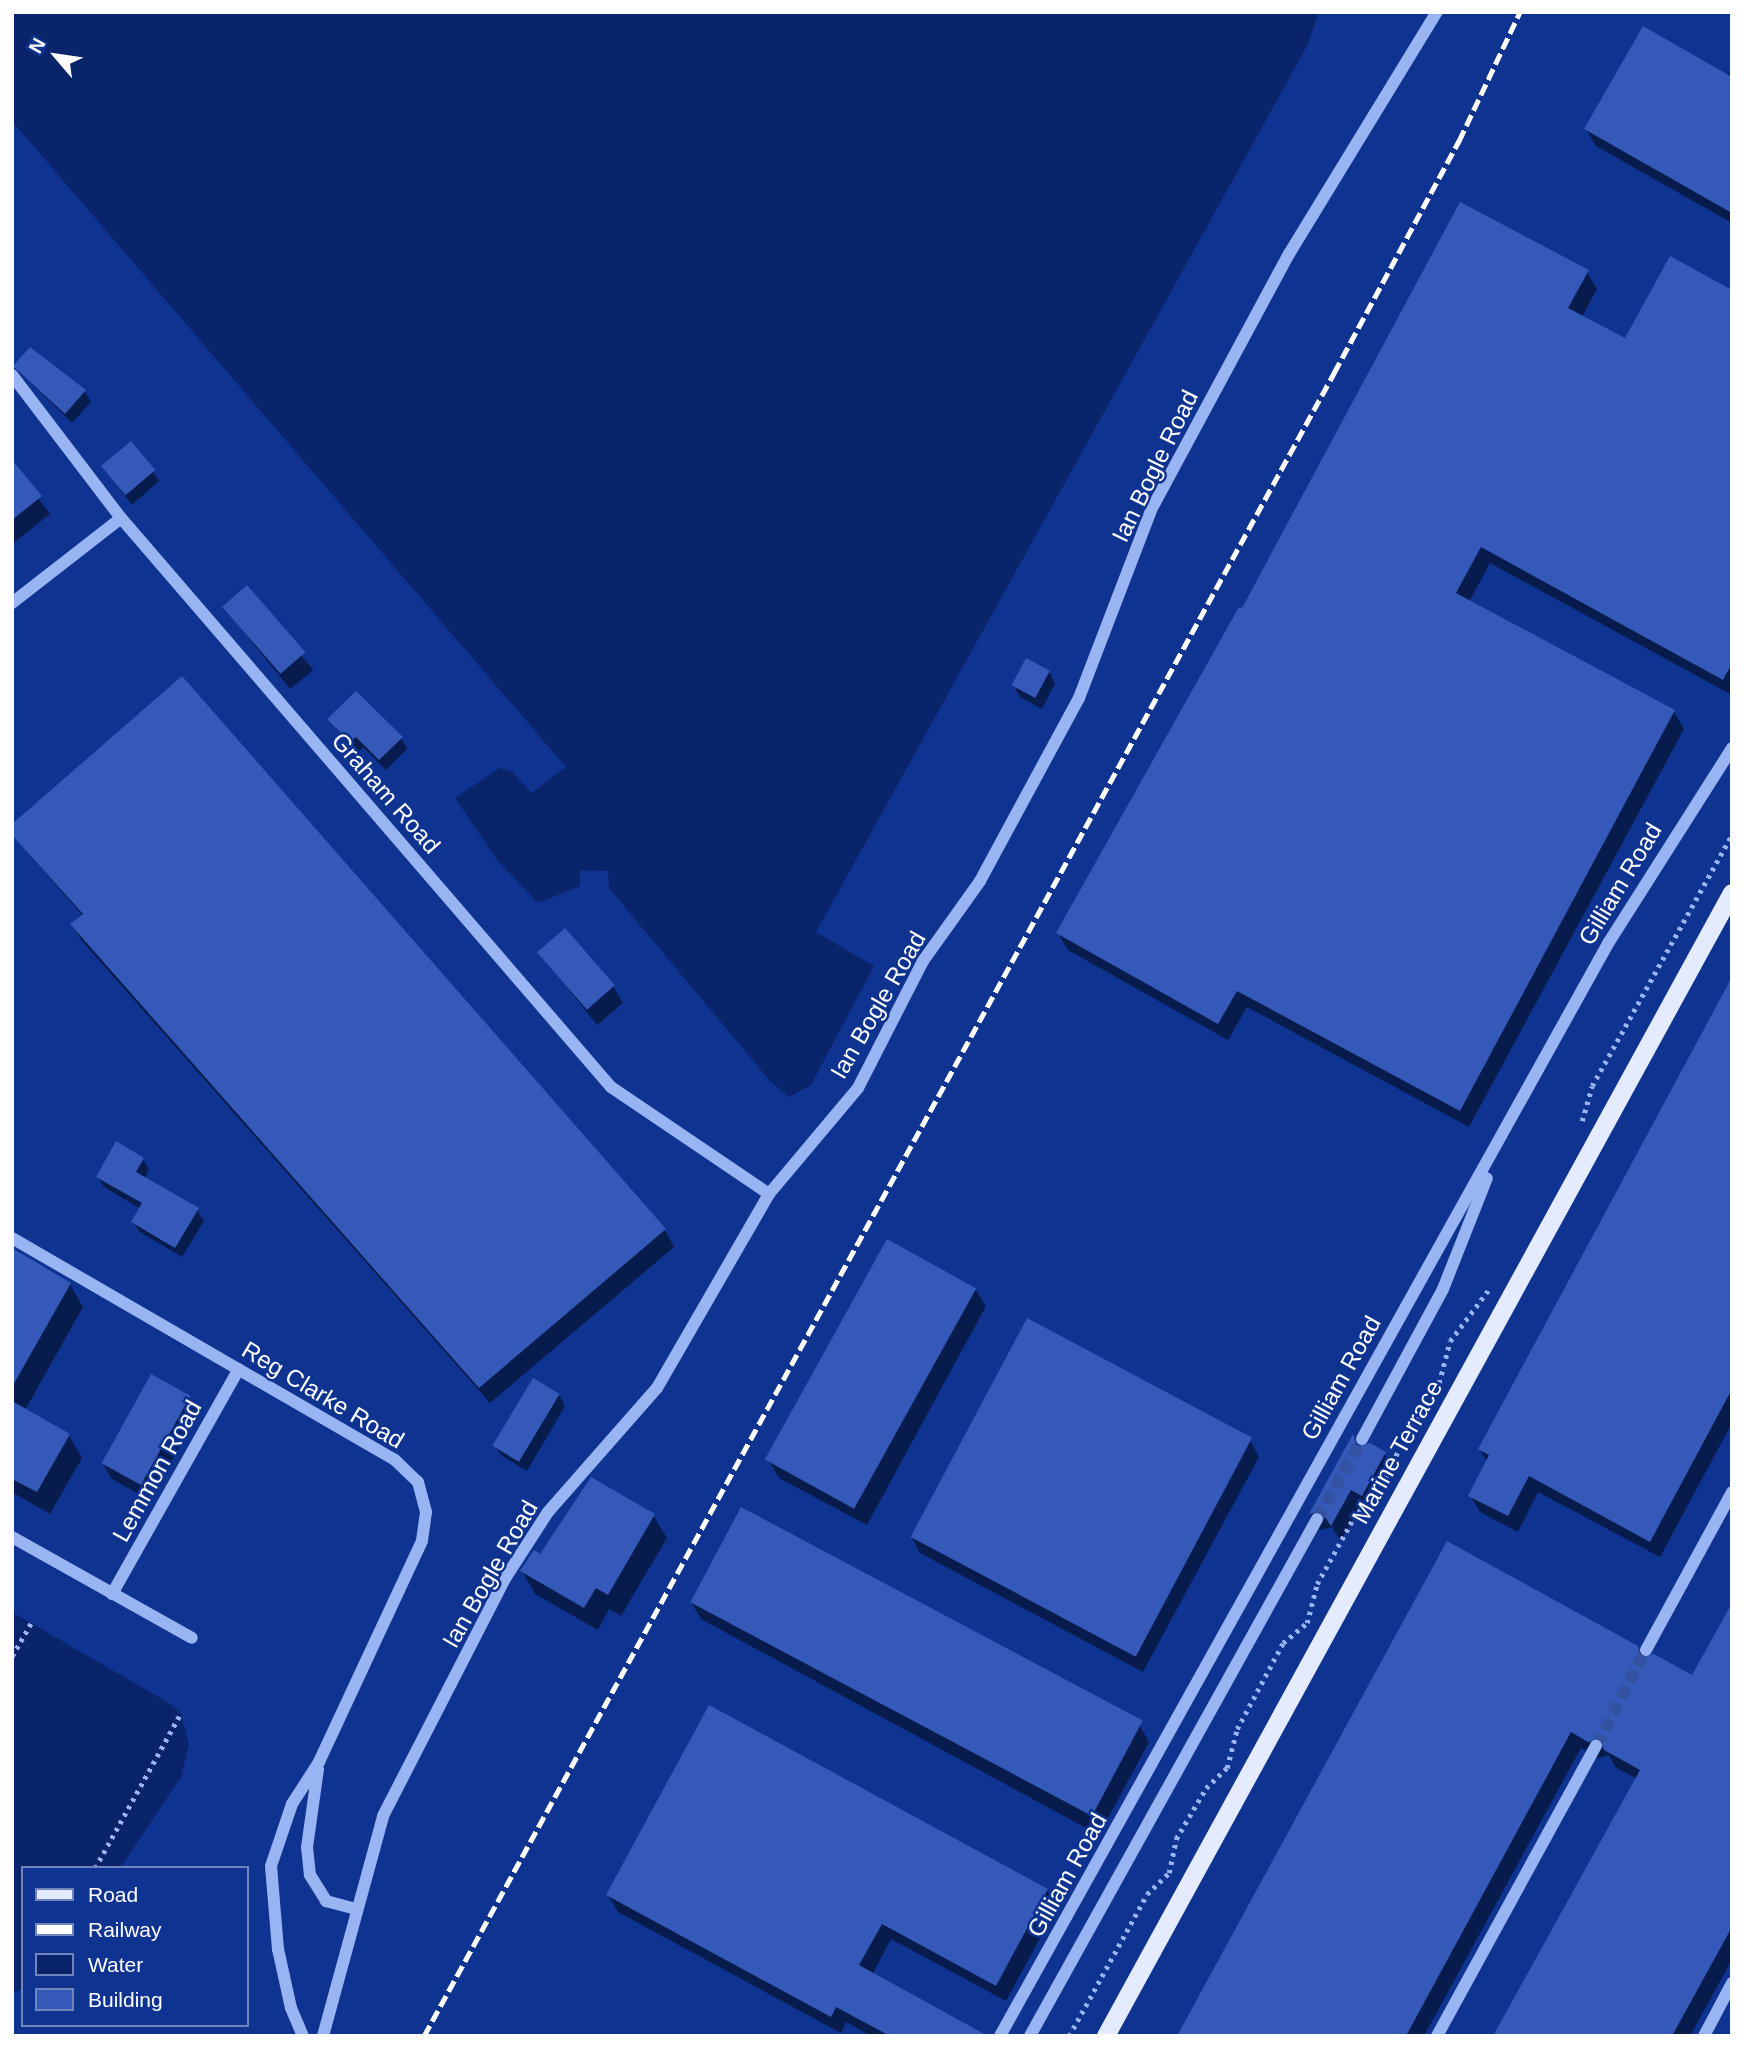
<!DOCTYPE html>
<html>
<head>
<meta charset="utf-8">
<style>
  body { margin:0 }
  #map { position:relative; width:1744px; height:2048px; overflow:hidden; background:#0f3390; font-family:Helvetica,sans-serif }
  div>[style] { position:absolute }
  .water>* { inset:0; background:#09246b }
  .shadow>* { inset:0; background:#0007; transform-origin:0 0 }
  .building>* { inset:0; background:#3459b8; transform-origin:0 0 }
  .minor-tunnel>* { height:12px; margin-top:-6px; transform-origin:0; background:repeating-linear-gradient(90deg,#3352a1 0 12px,transparent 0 18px) }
  .path>* { height:4.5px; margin-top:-2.25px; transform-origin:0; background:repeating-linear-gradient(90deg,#99b4f3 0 3.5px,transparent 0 8.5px) }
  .minor>* { height:12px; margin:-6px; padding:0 6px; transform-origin:6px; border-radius:6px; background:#99b4f3 }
  .major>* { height:18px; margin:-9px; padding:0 9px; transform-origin:9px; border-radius:9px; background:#e5ebff }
  .rail>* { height:5px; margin-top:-2.5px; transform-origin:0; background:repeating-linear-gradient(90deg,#fff 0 12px,transparent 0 17px) }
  span { translate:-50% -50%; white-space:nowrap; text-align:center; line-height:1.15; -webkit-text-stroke:5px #0f3390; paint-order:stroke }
  .street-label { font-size:24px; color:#fff }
  .frame { position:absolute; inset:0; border:14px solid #fff; pointer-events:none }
  .legend { position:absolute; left:21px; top:1866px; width:228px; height:161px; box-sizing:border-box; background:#0f3390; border:2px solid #6f85bc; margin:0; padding:9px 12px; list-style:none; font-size:21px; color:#fff }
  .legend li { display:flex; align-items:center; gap:14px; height:35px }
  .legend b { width:35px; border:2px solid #6f85bc }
  .north { position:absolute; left:21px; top:21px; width:70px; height:70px; -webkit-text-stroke:5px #0f3390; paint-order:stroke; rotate:299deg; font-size:19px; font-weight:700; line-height:28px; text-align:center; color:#fff }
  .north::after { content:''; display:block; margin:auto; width:24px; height:32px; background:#fff; clip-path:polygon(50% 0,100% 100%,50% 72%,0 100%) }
</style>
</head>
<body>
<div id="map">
  <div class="water">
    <i style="clip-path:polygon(12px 12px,1319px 12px,1307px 46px,816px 932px,874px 966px,811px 1085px,789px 1097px,770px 1081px,609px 888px,608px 871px,580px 870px,580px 886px,538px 903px,497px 860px,455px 798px,500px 768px,511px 771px,532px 793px,566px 767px,12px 121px)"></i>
    <i style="clip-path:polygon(12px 1612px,169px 1703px,181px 1713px,189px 1745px,181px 1777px,120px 1868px,23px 1868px,23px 1989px,12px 1993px)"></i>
  </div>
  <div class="shadow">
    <i style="clip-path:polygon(1732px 68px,1732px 223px,1596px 146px,1586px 129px,1727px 76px)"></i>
    <i style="clip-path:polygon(1587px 272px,1597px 289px,1582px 317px,1626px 341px,1732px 292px,1732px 695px,1490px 563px,1469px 602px,1674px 712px,1684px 729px,1469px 1127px,1247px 1007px,1228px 1040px,1068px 950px,1058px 933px,1243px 611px)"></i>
    <i style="clip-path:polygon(30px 349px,85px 392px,91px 402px,72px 423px,15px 367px)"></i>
    <i style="clip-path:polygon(12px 463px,50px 514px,12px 544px)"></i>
    <i style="clip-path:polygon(103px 467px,153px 471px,159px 481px,132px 505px)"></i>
    <i style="left:246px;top:587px;width:107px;height:30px;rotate:51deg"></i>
    <i style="clip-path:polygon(1049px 672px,1055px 683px,1042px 709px,1020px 697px,1014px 686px)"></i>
    <i style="clip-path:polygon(182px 679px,665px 1230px,674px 1247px,490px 1403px,82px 941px,72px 925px,83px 916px,12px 834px)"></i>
    <i style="clip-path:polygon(329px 720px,401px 738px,407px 749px,386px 770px,363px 747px,358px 752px)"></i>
    <i style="clip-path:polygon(540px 953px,613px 986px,623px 1003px,597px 1025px)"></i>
    <i style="clip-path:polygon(1732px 980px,1732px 1423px,1660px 1557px,1538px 1492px,1518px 1532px,1480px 1512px,1470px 1496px,1487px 1462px,1480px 1449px)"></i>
    <i style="clip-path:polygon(143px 1159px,149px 1170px,144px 1179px,197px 1210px,204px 1221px,182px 1257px,140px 1232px,133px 1222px,141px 1209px,104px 1187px,98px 1177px)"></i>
    <i style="clip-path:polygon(888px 1242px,976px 1290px,986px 1306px,867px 1525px,779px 1478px,769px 1461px)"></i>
    <i style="clip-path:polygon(12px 1250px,70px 1284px,83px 1307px,25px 1410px,69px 1436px,82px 1458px,50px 1514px,12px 1492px)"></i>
    <i style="clip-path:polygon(559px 1395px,565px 1406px,527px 1471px,502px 1456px,495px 1446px)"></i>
    <i style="clip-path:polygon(188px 1397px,198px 1414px,149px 1500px,112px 1479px,102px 1462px)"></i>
    <i style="clip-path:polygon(1353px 1438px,1359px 1448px,1384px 1453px,1394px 1470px,1371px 1511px,1361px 1505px,1341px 1541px,1332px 1527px,1320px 1530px,1311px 1514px)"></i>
    <i style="clip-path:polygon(1250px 1440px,1259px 1457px,1143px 1672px,920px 1553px,911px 1536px)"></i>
    <i style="clip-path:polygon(653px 1515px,667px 1538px,621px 1616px,609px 1609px,598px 1630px,535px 1594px,522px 1571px,541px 1557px)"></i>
    <i style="clip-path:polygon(691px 1602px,1140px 1726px,1149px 1742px,1099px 1835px,701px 1619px)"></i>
    <i style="clip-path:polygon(1732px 1607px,1732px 1960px,1690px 2036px,1495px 2036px,1637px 1779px,1615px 1767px,1609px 1755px,1599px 1758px,1581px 1748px,1424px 2036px,1179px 2036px,1637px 1647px,1644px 1658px,1693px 1678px)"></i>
    <i style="clip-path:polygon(1047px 1890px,1057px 1907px,1006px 2001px,891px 1939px,872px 1975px,975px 2036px,871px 2036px,846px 2022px,841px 2033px,618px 1912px,608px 1895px)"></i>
  </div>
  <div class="building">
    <i style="clip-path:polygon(1643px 26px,1732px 77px,1732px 213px,1584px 129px)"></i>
    <i style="clip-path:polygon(1460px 202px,1589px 270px,1568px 308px,1625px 338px,1670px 256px,1732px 290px,1732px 663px,1723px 680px,1481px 547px,1456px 593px,1675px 710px,1460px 1111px,1237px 991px,1218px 1024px,1056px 933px,1239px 607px,1242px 608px)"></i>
    <i style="clip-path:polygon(30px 347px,86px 390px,65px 414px,13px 366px)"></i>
    <i style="left:131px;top:441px;width:38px;height:39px;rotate:50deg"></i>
    <i style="clip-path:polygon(12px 460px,42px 496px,12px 520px)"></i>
    <i style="left:247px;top:585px;width:89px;height:33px;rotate:49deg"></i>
    <i style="left:1026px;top:658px;width:27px;height:31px;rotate:28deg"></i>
    <i style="clip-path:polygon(182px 676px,666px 1229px,479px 1388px,70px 924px,83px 914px,12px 835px,12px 824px)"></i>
    <i style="clip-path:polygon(356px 691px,403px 737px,379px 760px,356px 737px,350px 742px,327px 719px)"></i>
    <i style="left:565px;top:928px;width:76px;height:37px;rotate:49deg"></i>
    <i style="clip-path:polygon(1732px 977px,1732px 1389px,1650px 1542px,1529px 1476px,1508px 1516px,1468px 1496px,1489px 1455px,1478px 1449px)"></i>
    <i style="clip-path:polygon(116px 1141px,144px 1158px,136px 1172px,199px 1208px,175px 1248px,131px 1222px,142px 1203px,96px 1177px)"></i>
    <i style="left:887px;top:1239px;width:102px;height:252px;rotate:29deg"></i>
    <i style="clip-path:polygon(12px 1248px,71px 1283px,12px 1387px)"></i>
    <i style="left:1027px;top:1318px;width:255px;height:248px;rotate:28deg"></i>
    <i style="left:151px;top:1374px;width:45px;height:102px;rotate:29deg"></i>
    <i style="left:533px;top:1378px;width:31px;height:79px;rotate:31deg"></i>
    <i style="clip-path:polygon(12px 1401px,70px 1434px,37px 1492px,12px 1479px)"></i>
    <i style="clip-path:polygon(1353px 1434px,1357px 1446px,1370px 1443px,1386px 1452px,1362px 1496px,1351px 1490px,1331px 1526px,1321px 1511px,1309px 1514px)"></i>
    <i style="clip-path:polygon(591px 1477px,655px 1514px,608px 1595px,596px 1588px,584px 1608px,520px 1571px,534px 1550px,540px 1554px)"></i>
    <i style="left:741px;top:1507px;width:455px;height:108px;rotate:28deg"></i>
    <i style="clip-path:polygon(1447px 1541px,1638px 1646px,1641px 1657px,1654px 1654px,1692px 1675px,1732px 1603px,1732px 1927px,1672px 2036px,1493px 2036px,1640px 1770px,1604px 1750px,1601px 1739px,1588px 1742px,1571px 1732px,1406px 2036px,1177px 2036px)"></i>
    <i style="clip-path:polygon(709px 1705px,1048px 1889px,996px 1986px,882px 1924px,859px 1965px,988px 2036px,890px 2036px,836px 2007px,831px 2017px,606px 1895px)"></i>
  </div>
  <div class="minor-tunnel">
    <i style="left:1317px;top:1519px;width:92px;rotate:-60.6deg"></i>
    <i style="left:1596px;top:1746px;width:108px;rotate:-62.5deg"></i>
  </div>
  <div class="path">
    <i style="left:1582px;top:1121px;width:36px;rotate:-74deg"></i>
    <i style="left:1592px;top:1086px;width:288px;rotate:-60.9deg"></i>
    <i style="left:1439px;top:1383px;width:43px;rotate:-75.3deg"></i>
    <i style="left:1450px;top:1341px;width:66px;rotate:-53deg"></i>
    <i style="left:12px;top:1656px;width:38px;rotate:-60deg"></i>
    <i style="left:95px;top:1868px;width:177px;rotate:-61deg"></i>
    <i style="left:1069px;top:2036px;width:162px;rotate:-61.2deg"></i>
    <i style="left:1147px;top:1894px;width:30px;rotate:-44deg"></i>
    <i style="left:1169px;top:1873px;width:35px;rotate:-78deg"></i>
    <i style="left:1176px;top:1839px;width:59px;rotate:-59.5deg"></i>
    <i style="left:1206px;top:1788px;width:29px;rotate:-44deg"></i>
    <i style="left:1227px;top:1768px;width:40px;rotate:-75.6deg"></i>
    <i style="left:1237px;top:1729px;width:98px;rotate:-61.9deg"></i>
    <i style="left:1283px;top:1643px;width:31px;rotate:-40deg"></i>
    <i style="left:1307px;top:1623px;width:40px;rotate:-75.6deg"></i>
    <i style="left:1317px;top:1584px;width:74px;rotate:-61deg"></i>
    <i style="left:1353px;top:1519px;width:51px;rotate:-51.3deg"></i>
    <i style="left:1385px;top:1479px;width:50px;rotate:-65deg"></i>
    <i style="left:1406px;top:1434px;width:34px;rotate:-54deg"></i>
  </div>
  <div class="minor">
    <i style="left:12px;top:375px;width:180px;rotate:52.7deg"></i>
    <i style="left:121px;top:518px;width:751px;rotate:49.27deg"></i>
    <i style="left:611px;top:1087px;width:191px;rotate:34.1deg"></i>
    <i style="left:12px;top:603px;width:138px;rotate:-37.9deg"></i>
    <i style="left:12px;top:1238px;width:443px;rotate:30.1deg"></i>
    <i style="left:395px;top:1460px;width:32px;rotate:44deg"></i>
    <i style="left:418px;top:1482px;width:31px;rotate:75deg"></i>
    <i style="left:426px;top:1512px;width:29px;rotate:98deg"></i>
    <i style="left:422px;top:1541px;width:244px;rotate:115deg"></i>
    <i style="left:319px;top:1762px;width:50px;rotate:122.7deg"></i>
    <i style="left:292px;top:1804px;width:65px;rotate:108.7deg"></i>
    <i style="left:271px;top:1866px;width:83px;rotate:85.2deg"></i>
    <i style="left:278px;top:1949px;width:60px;rotate:77.6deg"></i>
    <i style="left:291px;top:2008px;width:30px;rotate:67deg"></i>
    <i style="left:1362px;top:1439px;width:170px;rotate:-61.6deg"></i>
    <i style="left:1443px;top:1289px;width:119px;rotate:-68.4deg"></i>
    <i style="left:12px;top:1537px;width:206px;rotate:29.3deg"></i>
    <i style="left:112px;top:1594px;width:258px;rotate:-60.6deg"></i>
    <i style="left:1646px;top:1650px;width:180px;rotate:-61.4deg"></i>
    <i style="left:318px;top:1769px;width:79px;rotate:98deg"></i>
    <i style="left:307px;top:1847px;width:28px;rotate:84deg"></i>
    <i style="left:310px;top:1875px;width:31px;rotate:58deg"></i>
    <i style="left:326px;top:1901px;width:31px;rotate:15deg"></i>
    <i style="left:323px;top:2036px;width:228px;rotate:-74.7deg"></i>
    <i style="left:383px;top:1816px;width:269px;rotate:-62.8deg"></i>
    <i style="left:506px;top:1577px;width:77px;rotate:-57.1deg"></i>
    <i style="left:548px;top:1512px;width:165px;rotate:-48.7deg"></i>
    <i style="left:657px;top:1388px;width:224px;rotate:-60deg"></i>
    <i style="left:769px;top:1194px;width:138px;rotate:-50deg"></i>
    <i style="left:858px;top:1088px;width:143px;rotate:-62.9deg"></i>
    <i style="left:923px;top:961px;width:98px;rotate:-54.5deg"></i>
    <i style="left:980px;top:881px;width:208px;rotate:-61.6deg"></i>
    <i style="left:1079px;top:698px;width:201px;rotate:-69deg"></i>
    <i style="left:1151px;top:510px;width:291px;rotate:-61.7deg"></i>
    <i style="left:1289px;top:254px;width:284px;rotate:-58.6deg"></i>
    <i style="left:1000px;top:2036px;width:1252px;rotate:-60.9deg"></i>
    <i style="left:1609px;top:942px;width:230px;rotate:-57.6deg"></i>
    <i style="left:1030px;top:2036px;width:591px;rotate:-60.96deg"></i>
    <i style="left:1437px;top:2036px;width:331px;rotate:-61.3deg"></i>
    <i style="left:1704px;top:2036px;width:60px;rotate:-62.2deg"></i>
  </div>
  <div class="major">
    <i style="left:1106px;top:2036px;width:1303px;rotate:-61.29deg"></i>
  </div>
  <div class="rail">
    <i style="left:424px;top:2036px;width:1896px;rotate:-61.31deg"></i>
    <i style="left:1334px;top:373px;width:264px;rotate:-61.7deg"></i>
    <i style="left:1459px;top:141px;width:143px;rotate:-64.7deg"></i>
  </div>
  <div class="street-label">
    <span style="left:1155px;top:466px;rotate:-64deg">Ian Bogle Road</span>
    <span style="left:386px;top:793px;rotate:49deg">Graham Road</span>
    <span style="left:1620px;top:884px;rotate:-59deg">Gilliam Road</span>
    <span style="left:878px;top:1005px;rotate:-60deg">Ian Bogle Road</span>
    <span style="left:1341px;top:1378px;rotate:-61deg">Gilliam Road</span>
    <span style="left:323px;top:1395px;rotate:31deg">Reg Clarke Road</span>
    <span style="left:1397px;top:1452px;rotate:-61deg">Marine Terrace</span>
    <span style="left:157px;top:1471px;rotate:-61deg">Lemmon Road</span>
    <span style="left:490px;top:1574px;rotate:-60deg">Ian Bogle Road</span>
    <span style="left:1067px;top:1875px;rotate:-61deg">Gilliam Road</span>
  </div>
  <div class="frame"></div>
  <ul class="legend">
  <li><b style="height:9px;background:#e5ebff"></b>Road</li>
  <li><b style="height:9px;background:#fff"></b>Railway</li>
  <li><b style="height:19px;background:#09246b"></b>Water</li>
  <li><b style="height:19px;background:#3459b8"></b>Building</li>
  </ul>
  <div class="north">N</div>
</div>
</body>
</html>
